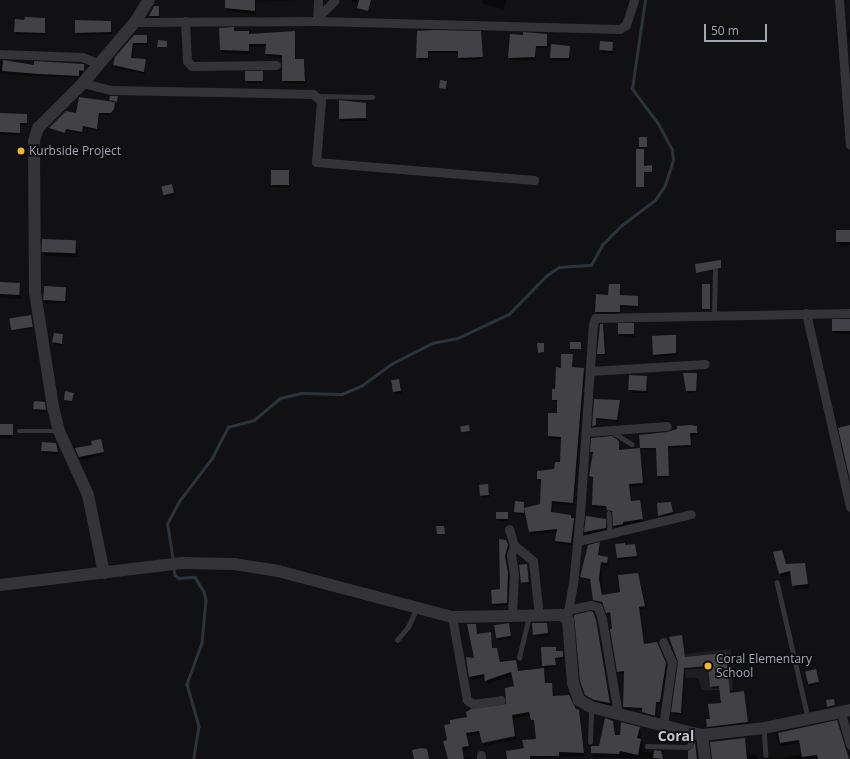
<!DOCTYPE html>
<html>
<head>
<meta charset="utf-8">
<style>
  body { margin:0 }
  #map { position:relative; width:850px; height:759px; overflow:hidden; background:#111113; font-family:"Open Sans",sans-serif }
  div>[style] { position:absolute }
  .built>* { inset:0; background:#1e1d20 }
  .shadow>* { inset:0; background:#0007; transform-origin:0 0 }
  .stream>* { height:2.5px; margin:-1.25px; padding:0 1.25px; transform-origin:1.25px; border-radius:1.25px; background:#2b333b }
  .building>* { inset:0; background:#414146; transform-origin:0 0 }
  .service>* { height:4.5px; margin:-2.25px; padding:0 2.25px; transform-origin:2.25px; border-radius:2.25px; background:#333338 }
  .minor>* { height:9px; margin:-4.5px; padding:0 4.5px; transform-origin:4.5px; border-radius:4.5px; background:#333338 }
  .tertiary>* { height:12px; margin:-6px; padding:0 6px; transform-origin:6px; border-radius:6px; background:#333338 }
  .dots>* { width:11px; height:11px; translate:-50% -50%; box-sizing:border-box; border:2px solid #0d0c0e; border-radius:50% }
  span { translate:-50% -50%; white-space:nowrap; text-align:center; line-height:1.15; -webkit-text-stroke:3.5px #0d0c0e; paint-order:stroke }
  .poi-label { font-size:12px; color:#a3a7b3 }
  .left { translate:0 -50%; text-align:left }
  .quarter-label { font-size:14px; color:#c4c6cf; font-weight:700 }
  .scale { position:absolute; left:704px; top:24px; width:63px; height:18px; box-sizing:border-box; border:2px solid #a3a7b3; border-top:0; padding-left:5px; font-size:12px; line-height:14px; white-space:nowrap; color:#a3a7b3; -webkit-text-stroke:3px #0d0c0e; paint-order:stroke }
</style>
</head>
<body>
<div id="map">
  <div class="built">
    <i style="clip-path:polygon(731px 649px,733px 690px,702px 690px,698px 678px,686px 678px,684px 654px)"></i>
  </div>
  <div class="shadow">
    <i style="clip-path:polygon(226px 0,298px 0,256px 2px,256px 14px,227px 11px)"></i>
    <i style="left:352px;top:0;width:8px;height:2px"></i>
    <i style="clip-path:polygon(482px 0,506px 0,504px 9px,483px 4px)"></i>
    <i style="clip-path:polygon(159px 7px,160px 18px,151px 18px,150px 16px)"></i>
    <i style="clip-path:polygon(44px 19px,45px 35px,16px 34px,15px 31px)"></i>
    <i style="clip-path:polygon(111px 22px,112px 34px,78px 35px,76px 33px)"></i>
    <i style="clip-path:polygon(233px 28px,235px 32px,249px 32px,250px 35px,295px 32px,296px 60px,304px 60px,305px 63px,306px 84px,284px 83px,283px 58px,267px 56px,267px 46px,250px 47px,250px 54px,222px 53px,220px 29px)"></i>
    <i style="clip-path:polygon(850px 30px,850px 43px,848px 31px)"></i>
    <i style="clip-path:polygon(418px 32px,480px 32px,483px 59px,461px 60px,459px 53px,429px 53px,429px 60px,418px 60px)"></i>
    <i style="clip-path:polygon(546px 35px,548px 48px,536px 48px,536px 60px,510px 60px,509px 58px)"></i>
    <i style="clip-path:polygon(135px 36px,146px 36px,148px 38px,148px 45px,134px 45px,133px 59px,145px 60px,145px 74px,115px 68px,114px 65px,116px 58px)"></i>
    <i style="clip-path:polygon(612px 43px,613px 53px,602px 53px,601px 50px)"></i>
    <i style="clip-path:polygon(569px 47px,570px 61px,553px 60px,551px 58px)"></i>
    <i style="clip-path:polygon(0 61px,34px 66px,84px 66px,80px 78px,0 74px)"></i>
    <i style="clip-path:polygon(262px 72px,264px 83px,248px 83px,246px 81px)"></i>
    <i style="clip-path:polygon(118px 98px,117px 102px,113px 101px,115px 105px,112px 115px,100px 115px,97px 130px,83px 128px,82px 133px,67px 131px,66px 134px,50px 128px,77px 114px,112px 103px,110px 100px)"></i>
    <i style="clip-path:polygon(366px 104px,367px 121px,342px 121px,340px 118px)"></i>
    <i style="clip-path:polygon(0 114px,26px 115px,28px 125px,21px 125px,20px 135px,0 134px)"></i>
    <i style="clip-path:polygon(640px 138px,647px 139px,647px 148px,643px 148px,644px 167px,652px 168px,652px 173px,644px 173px,644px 188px,637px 186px)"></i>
    <i style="clip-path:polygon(289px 171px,290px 188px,274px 187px,272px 185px)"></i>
    <i style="clip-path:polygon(172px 185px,175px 195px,166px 198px,162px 187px)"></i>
    <i style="clip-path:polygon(837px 232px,850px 233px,850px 245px,840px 246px)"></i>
    <i style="clip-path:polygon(76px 241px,78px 257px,46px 256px,43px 252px)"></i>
    <i style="clip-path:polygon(721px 262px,721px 269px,697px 272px)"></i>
    <i style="clip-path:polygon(0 283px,19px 284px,21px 299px,0 298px)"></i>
    <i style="clip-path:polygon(620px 285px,621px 296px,638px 297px,639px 308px,621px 307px,621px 314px,598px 314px,596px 312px)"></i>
    <i style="clip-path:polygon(710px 285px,709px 310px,702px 310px,702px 309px)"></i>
    <i style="clip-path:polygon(66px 288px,67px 303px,46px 303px,45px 300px)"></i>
    <i style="clip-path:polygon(31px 316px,34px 329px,12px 330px,10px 328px)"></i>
    <i style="clip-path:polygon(850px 320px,850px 334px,834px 333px,833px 330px)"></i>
    <i style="clip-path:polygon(633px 324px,635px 337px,620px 336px,619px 334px)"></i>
    <i style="clip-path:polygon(602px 325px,604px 327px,606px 355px,598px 353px)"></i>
    <i style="clip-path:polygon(63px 335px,63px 346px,55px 345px,53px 342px)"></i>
    <i style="clip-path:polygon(675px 336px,676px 355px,655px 357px,654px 354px)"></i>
    <i style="clip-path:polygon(572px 355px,573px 369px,583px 369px,585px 372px,574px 505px,553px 504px,552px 513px,571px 516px,574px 522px,572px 545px,558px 544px,557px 532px,531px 534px,526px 515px,517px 514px,515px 512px,524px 503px,525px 509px,541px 505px,542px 482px,538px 479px,555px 470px,561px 464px,562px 439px,550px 439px,549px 436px,549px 414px,558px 414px,558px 403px,553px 400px,561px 369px)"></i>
    <i style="clip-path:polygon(696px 374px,696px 392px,688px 393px,687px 391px)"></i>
    <i style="clip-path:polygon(630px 376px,647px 377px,648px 393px,631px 393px)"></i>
    <i style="clip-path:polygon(399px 380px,402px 393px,395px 394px,393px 392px)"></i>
    <i style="clip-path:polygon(595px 400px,620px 401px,618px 422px,597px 419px,597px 427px,594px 427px)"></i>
    <i style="clip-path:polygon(44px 403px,47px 412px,36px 412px,34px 409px)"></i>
    <i style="left:0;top:425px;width:12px;height:13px"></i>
    <i style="clip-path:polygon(461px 427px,469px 427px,470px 432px,462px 433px)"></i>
    <i style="clip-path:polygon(696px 427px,698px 435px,691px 436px,692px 447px,669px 448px,669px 478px,659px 478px,658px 450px,642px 450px,641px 448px,668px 433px)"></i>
    <i style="clip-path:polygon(101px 440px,104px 455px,82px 460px,76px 449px,93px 446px)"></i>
    <i style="clip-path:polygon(618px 441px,620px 451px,639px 449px,641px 452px,644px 485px,630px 487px,632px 502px,640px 501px,641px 504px,644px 522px,624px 525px,624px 527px,616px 529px,613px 513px,608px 508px,594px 507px,593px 504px,594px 479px,590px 476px,593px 455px,591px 452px)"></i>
    <i style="clip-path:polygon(56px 444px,59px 454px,44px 453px,42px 450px)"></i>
    <i style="left:488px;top:485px;width:12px;height:8px;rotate:81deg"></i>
    <i style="clip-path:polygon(671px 503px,674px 515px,660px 518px,659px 515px)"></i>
    <i style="clip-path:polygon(507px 513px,509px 521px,499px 521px,497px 519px)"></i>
    <i style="clip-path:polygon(587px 518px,605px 520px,607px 530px,587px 535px)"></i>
    <i style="clip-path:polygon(500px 540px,507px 543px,509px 548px,506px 559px,509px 577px,508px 605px,495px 606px,493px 604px,501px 590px)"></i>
    <i style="clip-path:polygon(600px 543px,599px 556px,609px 561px,608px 566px,602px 564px,602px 596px,621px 593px,637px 574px,639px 577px,646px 608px,640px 609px,644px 645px,658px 646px,667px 666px,661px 704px,657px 704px,656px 718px,645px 715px,643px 710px,625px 709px,624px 706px,625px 673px,619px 674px,618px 672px,611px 630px,613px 630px,611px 615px,608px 614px,615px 613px,596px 602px,591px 581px,581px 577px,589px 546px)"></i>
    <i style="clip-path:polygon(616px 545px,635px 545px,637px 558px,619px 560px)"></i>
    <i style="clip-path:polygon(781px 551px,786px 565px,805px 564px,809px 588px,795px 589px,792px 575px,782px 577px,780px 573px)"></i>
    <i style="left:526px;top:565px;width:19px;height:6px;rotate:78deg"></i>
    <i style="clip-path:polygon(594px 615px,611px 705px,596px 702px,586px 694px)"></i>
    <i style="clip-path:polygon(509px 624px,512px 639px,499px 640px,497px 637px)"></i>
    <i style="clip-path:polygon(546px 624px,549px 636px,536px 637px,534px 634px)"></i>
    <i style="clip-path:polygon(475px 625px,478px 635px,490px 633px,493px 649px,498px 652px,501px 663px,515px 661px,519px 672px,543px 669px,546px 684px,551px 684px,553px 687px,554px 697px,578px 710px,585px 756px,508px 759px,537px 740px,535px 723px,531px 715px,513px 718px,516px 735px,483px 742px,481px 734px,467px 736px,470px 749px,463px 750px,464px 757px,470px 756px,472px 759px,448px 759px,451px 724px,507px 705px,515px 687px,512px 675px,488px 684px,486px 677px,472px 680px,467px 658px,475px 660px)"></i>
    <i style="clip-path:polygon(681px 636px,686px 658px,725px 654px,730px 694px,743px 692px,749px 725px,709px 729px,711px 720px,722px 704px,720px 688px,713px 689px,711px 686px,709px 668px,685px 670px,682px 715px,674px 714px)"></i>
    <i style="clip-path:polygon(555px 648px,557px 652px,562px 652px,564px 659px,556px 659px,556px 666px,544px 668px)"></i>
    <i style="clip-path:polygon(816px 670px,819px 684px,809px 686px,808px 683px)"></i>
    <i style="clip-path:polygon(833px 700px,836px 708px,830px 709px,827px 701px)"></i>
    <i style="clip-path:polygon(613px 721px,616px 736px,639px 728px,641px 732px,640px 740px,643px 744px,642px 752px,660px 752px,663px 759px,594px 757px,592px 753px,599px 747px)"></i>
    <i style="clip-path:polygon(836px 722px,848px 759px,758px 759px,782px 758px,803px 754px,801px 743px,780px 746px,776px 734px)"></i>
    <i style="clip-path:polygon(516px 737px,517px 739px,485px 746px,483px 744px)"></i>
    <i style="clip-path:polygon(744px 739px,748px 755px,756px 754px,758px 759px,713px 759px)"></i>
    <i style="clip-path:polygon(684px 740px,686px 740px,687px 744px,684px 744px)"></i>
    <i style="clip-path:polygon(695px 744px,698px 759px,689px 759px,694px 748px)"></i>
  </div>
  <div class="stream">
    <i style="left:173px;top:561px;width:37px;rotate:-99deg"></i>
    <i style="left:167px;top:524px;width:27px;rotate:-62deg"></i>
    <i style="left:180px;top:500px;width:53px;rotate:-52.7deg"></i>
    <i style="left:212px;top:458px;width:35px;rotate:-63deg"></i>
    <i style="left:228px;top:427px;width:27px;rotate:-15deg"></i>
    <i style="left:254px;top:420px;width:34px;rotate:-40deg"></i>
    <i style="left:280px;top:398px;width:23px;rotate:-13deg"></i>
    <i style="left:302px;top:393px;width:40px;rotate:1.4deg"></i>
    <i style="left:342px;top:394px;width:21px;rotate:-23deg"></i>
    <i style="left:361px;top:386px;width:37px;rotate:-36deg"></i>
    <i style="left:391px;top:364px;width:46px;rotate:-27.1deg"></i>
    <i style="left:432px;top:343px;width:26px;rotate:-11deg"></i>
    <i style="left:458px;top:338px;width:56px;rotate:-25.2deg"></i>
    <i style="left:509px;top:314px;width:53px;rotate:-45.8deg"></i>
    <i style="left:546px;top:276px;width:16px;rotate:-35deg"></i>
    <i style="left:559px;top:267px;width:32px;rotate:-4deg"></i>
    <i style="left:591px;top:265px;width:23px;rotate:-61deg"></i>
    <i style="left:602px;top:245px;width:28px;rotate:-45deg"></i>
    <i style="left:622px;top:225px;width:41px;rotate:-37.1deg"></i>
    <i style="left:655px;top:200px;width:18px;rotate:-56deg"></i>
    <i style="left:665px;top:185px;width:25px;rotate:-72deg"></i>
    <i style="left:673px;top:161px;width:11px;rotate:-95deg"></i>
    <i style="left:672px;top:150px;width:30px;rotate:-118deg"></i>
    <i style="left:658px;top:124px;width:44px;rotate:-126.6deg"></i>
    <i style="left:632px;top:89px;width:90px;rotate:-81.7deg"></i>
    <i style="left:174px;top:568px;width:7px;rotate:82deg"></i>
    <i style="left:175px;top:575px;width:5px;rotate:37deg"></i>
    <i style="left:179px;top:578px;width:16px;rotate:-4deg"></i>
    <i style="left:195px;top:577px;width:17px;rotate:59deg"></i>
    <i style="left:204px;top:592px;width:8px;rotate:76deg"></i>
    <i style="left:206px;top:600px;width:43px;rotate:95.3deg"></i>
    <i style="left:202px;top:643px;width:44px;rotate:110.1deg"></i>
    <i style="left:187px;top:684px;width:44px;rotate:74.1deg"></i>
    <i style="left:199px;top:726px;width:33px;rotate:99deg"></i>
  </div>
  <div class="building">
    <i style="clip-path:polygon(225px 0,255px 0,255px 11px,225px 8px)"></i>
    <i style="clip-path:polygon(359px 0,371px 0,368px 11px,357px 8px)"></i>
    <i style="clip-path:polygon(154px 6px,159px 6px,159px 16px,149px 16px)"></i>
    <i style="clip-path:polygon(25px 17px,45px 18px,45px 33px,14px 32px,15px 19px,24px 20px)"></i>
    <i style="clip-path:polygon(75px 20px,111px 21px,111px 32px,75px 33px)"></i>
    <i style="clip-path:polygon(234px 27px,234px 31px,249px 31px,249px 34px,295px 31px,295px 59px,304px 59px,305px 81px,282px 81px,282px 55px,265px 54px,266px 44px,249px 44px,249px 51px,220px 50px,219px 28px)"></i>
    <i style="clip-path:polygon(434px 30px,481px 31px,483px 57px,458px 58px,458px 51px,428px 51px,428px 58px,416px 58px,417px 31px)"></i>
    <i style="clip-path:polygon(523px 32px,547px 34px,547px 46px,536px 46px,535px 57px,508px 58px,510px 34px,523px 35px)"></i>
    <i style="clip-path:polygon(134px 35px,147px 35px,147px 43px,133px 43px,131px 58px,146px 59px,144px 72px,113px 65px,115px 57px)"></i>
    <i style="clip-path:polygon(158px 40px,167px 41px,167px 47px,157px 47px)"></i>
    <i style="left:600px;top:41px;width:13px;height:9px;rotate:4deg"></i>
    <i style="clip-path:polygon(551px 44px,570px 46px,569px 58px,550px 58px)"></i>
    <i style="clip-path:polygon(3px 60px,34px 65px,34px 61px,84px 64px,84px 71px,79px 70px,79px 76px,39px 74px,2px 71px)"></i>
    <i style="left:245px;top:71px;width:18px;height:10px"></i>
    <i style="left:440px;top:80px;width:7px;height:8px;rotate:8deg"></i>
    <i style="clip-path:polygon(110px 96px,118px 96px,117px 102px,109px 100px)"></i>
    <i style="clip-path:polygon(79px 97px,115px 102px,114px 109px,111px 113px,99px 113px,97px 129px,83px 126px,82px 132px,66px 129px,65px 133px,49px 128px,66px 111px,76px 113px)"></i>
    <i style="clip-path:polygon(339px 100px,366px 103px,366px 118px,339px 119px)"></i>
    <i style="clip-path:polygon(0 113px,27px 114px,27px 123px,20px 123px,20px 133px,0 132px)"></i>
    <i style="left:639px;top:137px;width:8px;height:10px"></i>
    <i style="clip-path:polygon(636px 149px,644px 149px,644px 166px,652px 165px,652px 172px,644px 172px,644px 187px,636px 187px)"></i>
    <i style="left:271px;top:170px;width:18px;height:15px"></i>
    <i style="left:172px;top:184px;width:9px;height:11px;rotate:77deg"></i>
    <i style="left:850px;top:230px;width:12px;height:14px;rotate:90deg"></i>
    <i style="left:42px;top:239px;width:34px;height:13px;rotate:2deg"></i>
    <i style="clip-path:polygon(721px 260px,721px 268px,696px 273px,695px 264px)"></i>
    <i style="left:0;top:282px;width:20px;height:12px;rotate:3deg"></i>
    <i style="clip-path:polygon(609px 284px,620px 284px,620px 295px,638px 296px,638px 306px,620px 305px,620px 312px,595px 312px,596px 294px,608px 295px)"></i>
    <i style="left:702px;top:284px;width:8px;height:25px"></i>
    <i style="left:44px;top:286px;width:22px;height:14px;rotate:3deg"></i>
    <i style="left:31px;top:315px;width:12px;height:22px;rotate:81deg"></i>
    <i style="left:832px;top:319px;width:18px;height:12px"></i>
    <i style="left:634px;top:323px;width:11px;height:16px;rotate:90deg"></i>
    <i style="clip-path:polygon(600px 324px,603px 324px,605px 354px,597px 354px)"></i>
    <i style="clip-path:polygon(54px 333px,63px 334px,62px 344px,52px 342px)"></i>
    <i style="clip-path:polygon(668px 335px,676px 335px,676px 353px,653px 355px,652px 336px)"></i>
    <i style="left:570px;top:342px;width:11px;height:7px"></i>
    <i style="clip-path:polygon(537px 343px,544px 343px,544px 352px,538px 353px)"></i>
    <i style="clip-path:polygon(561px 354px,573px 354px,572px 367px,584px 368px,573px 503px,552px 501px,551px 512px,571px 515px,571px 518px,574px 518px,571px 543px,555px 541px,557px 529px,529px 532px,524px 508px,524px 513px,514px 512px,515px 501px,524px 502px,524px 508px,540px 504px,541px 479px,537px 479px,537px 471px,554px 469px,555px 462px,560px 462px,561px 437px,548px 436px,548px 413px,557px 413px,557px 400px,552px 400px,552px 389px,555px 389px,556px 367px,561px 368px)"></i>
    <i style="clip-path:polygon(683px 373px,697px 373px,696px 391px,686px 391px)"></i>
    <i style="left:629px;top:375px;width:18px;height:15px;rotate:3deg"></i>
    <i style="left:399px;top:379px;width:12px;height:8px;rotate:81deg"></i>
    <i style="clip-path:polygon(65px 391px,74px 393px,72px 401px,64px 400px)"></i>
    <i style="clip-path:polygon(594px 399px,620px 400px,617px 420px,596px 418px,596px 425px,592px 426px)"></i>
    <i style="clip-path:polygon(34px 401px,45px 402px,46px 410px,33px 409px)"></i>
    <i style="left:0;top:424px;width:13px;height:11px"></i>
    <i style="left:469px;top:425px;width:6px;height:9px;rotate:81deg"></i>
    <i style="clip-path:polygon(690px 425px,697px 426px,697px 433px,690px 433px,691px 445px,668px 446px,669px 476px,657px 476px,656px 448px,640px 448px,639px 435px,667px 432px,677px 429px,677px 426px)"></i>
    <i style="clip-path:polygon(850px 425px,850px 480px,838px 428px)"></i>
    <i style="clip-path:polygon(612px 436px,619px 441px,619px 450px,640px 448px,643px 483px,629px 484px,631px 501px,640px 500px,643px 519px,623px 522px,623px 524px,613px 526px,612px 511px,607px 510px,606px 506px,592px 505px,593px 477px,589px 476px,593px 452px,590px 452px,591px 438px)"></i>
    <i style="clip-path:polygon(101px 439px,104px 452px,79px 457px,75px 448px,92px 445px,91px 441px)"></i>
    <i style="clip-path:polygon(42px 442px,56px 443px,58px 452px,41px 451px)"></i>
    <i style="left:488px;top:484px;width:11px;height:9px;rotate:85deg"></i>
    <i style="clip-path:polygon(671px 502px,673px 512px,658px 516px,657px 503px)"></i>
    <i style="left:496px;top:512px;width:12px;height:7px"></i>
    <i style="clip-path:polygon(586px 516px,606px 519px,606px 528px,584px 532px)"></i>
    <i style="clip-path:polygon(436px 526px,444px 526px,445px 534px,437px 534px)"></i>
    <i style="clip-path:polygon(499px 539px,506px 540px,508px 545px,505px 556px,508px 573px,507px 603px,492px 604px,491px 590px,500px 589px)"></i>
    <i style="clip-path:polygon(600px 542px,598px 555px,608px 557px,607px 563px,601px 562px,599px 579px,602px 595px,620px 592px,618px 575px,638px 573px,645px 606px,639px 607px,644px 644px,657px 642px,666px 663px,660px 702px,656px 702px,655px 716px,642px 712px,642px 708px,623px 707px,624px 671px,617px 672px,610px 629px,612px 629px,610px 612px,606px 613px,602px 602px,593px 600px,590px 579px,580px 577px,588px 545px)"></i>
    <i style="clip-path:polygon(625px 543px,625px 545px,635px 544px,637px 556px,617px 558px,615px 544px)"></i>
    <i style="clip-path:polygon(782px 550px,786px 564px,805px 563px,808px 584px,792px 586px,790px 571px,779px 574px,773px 552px)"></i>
    <i style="left:527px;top:564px;width:18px;height:8px;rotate:84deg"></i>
    <i style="clip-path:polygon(590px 611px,593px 612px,596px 620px,610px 703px,594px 700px,585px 695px,580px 681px,574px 615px)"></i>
    <i style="left:509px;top:623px;width:13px;height:15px;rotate:81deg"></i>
    <i style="clip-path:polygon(532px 623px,547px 623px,548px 633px,533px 635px)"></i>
    <i style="clip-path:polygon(467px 624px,476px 624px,477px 634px,491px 632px,492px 648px,497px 648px,500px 662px,516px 660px,518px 671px,544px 668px,545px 683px,552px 683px,553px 696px,569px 695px,576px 709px,579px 710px,584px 753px,559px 752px,559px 756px,530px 756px,530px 759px,507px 759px,506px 751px,524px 748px,522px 740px,536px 739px,534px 720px,531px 720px,529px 712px,512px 715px,515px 736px,482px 743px,479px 731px,466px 733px,469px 746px,462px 747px,464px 759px,448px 759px,443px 741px,447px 740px,444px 725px,450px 724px,450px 720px,467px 717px,466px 712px,471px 709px,506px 704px,505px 688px,514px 686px,511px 672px,485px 681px,484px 674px,469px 677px,466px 657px,474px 658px)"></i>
    <i style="clip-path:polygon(682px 635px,685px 657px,726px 653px,730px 693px,744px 691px,748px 722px,707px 727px,706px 719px,710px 719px,708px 704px,721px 703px,719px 686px,710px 687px,708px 666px,684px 668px,681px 713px,671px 712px,678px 662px,669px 637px)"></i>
    <i style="clip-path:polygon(541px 647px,556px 647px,556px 651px,563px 651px,563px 657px,555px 658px,556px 665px,542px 666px)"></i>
    <i style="left:816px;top:669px;width:13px;height:11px;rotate:77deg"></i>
    <i style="clip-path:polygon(834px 699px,835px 705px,827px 707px,826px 700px)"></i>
    <i style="clip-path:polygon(605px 718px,613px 721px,615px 735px,620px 735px,621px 722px,640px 727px,637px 738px,641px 739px,638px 755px,620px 751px,619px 754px,591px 753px,591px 746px,599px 746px)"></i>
    <i style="clip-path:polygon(837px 720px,849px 759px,818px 759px,817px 755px,802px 757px,799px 740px,780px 743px,778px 733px)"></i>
    <i style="clip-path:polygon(745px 738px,747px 759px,712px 759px,710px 742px)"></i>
    <i style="clip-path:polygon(695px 741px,697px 759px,688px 759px,688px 751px,693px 747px)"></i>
    <i style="clip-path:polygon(421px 748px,427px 749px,429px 759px,414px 759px,412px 750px)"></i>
    <i style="clip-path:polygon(654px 750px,661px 751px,663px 759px,653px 758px)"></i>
  </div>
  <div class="service">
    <i style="left:317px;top:96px;width:55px;rotate:1deg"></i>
    <i style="left:714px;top:315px;width:44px;rotate:-88.7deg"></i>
    <i style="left:19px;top:431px;width:39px"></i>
    <i style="left:612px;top:432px;width:23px;rotate:31deg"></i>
    <i style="left:609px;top:513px;width:21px;rotate:87deg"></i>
    <i style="left:777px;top:582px;width:139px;rotate:77.1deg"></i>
    <i style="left:397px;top:640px;width:17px;rotate:-50deg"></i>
    <i style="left:408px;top:627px;width:21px;rotate:-65deg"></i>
    <i style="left:519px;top:658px;width:43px;rotate:-76.6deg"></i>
    <i style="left:764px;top:728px;width:27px;rotate:86deg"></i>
    <i style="left:590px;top:742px;width:35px;rotate:-88deg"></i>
    <i style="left:647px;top:746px;width:40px;rotate:1.4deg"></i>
    <i style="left:687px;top:747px;width:4px;rotate:-34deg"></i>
    <i style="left:690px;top:745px;width:12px;rotate:-81deg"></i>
  </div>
  <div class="minor">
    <i style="left:839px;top:0;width:145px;rotate:85.7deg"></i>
    <i style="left:317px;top:18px;width:25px;rotate:-45deg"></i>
    <i style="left:317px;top:20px;width:20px;rotate:-87deg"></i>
    <i style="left:185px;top:21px;width:40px;rotate:87.1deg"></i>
    <i style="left:187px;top:61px;width:7px;rotate:45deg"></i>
    <i style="left:192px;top:66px;width:84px;rotate:-0.7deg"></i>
    <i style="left:135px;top:22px;width:182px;rotate:-0.3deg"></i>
    <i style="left:317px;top:21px;width:303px;rotate:1.5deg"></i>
    <i style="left:620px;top:29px;width:7px;rotate:-34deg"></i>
    <i style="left:626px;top:25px;width:26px;rotate:-72deg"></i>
    <i style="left:0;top:54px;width:82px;rotate:2.1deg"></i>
    <i style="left:82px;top:57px;width:18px;rotate:22deg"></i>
    <i style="left:83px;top:83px;width:29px;rotate:14deg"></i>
    <i style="left:111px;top:90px;width:202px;rotate:1.1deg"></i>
    <i style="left:313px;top:94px;width:11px;rotate:41deg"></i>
    <i style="left:321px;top:101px;width:61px;rotate:94.7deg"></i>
    <i style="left:316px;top:162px;width:219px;rotate:4.7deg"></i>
    <i style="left:806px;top:313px;width:199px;rotate:77.2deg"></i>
    <i style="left:590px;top:371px;width:115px;rotate:-3.5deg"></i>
    <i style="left:586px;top:432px;width:81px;rotate:-4.2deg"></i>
    <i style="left:509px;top:529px;width:17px;rotate:73deg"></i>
    <i style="left:514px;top:545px;width:10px;rotate:107deg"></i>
    <i style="left:511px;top:555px;width:18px;rotate:81deg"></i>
    <i style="left:514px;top:573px;width:43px;rotate:92.7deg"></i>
    <i style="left:578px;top:541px;width:116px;rotate:-13.4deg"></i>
    <i style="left:514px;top:545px;width:25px;rotate:40deg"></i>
    <i style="left:533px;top:561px;width:54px;rotate:83.7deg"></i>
    <i style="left:568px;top:610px;width:23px;rotate:-13deg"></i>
    <i style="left:590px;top:605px;width:8px;rotate:14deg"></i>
    <i style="left:598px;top:607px;width:13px;rotate:72deg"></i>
    <i style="left:602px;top:619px;width:96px;rotate:80.4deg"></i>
    <i style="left:452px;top:617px;width:84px;rotate:79.8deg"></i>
    <i style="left:467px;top:700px;width:7px;rotate:34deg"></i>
    <i style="left:473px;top:704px;width:28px;rotate:-8deg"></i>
    <i style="left:567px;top:617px;width:34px;rotate:-80deg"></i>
    <i style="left:573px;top:584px;width:70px;rotate:-84.3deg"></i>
    <i style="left:580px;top:514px;width:189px;rotate:-86.1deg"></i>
    <i style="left:593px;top:325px;width:7px;rotate:-74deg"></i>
    <i style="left:595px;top:318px;width:255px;rotate:-1.1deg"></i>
    <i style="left:663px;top:642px;width:22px;rotate:66deg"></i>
    <i style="left:672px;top:662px;width:65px;rotate:98deg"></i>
    <i style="left:841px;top:713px;width:33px;rotate:74deg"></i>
    <i style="left:481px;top:755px;width:4px;rotate:90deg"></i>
  </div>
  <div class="tertiary">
    <i style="left:104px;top:573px;width:80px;rotate:-101.6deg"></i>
    <i style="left:88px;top:495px;width:70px;rotate:-114.4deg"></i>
    <i style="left:59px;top:431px;width:25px;rotate:-104deg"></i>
    <i style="left:53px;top:407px;width:116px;rotate:-98.9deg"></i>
    <i style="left:35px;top:292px;width:151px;rotate:-90.4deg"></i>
    <i style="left:34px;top:141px;width:14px;rotate:-73deg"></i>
    <i style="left:38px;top:128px;width:64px;rotate:-45deg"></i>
    <i style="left:83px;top:83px;width:80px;rotate:-49.6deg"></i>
    <i style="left:135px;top:22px;width:26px;rotate:-58deg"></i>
    <i style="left:0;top:585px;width:183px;rotate:-6.9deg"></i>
    <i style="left:182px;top:563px;width:52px;rotate:1.1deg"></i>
    <i style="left:234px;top:564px;width:45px;rotate:9deg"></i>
    <i style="left:278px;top:571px;width:180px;rotate:14.8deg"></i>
    <i style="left:452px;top:617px;width:110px;rotate:-1deg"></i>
    <i style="left:562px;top:615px;width:8px;rotate:40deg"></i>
    <i style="left:568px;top:620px;width:63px;rotate:85.5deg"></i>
    <i style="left:573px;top:683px;width:18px;rotate:71deg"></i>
    <i style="left:579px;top:700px;width:14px;rotate:30deg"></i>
    <i style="left:591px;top:707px;width:104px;rotate:14.4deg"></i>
    <i style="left:692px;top:733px;width:10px;rotate:11deg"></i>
    <i style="left:702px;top:735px;width:62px;rotate:-6.4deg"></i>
    <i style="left:764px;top:728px;width:88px;rotate:-11.8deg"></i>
    <i style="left:702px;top:735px;width:24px;rotate:83deg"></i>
  </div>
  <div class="dots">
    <i style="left:21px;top:151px;background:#edb830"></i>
    <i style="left:708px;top:666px;background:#edb830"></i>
  </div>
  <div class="poi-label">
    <span class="left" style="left:29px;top:151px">Kurbside Project</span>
    <span class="left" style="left:716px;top:666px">Coral Elementary<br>School</span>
  </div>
  <div class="quarter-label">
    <span style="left:676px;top:736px">Coral</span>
  </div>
  <div class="scale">50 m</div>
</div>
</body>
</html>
